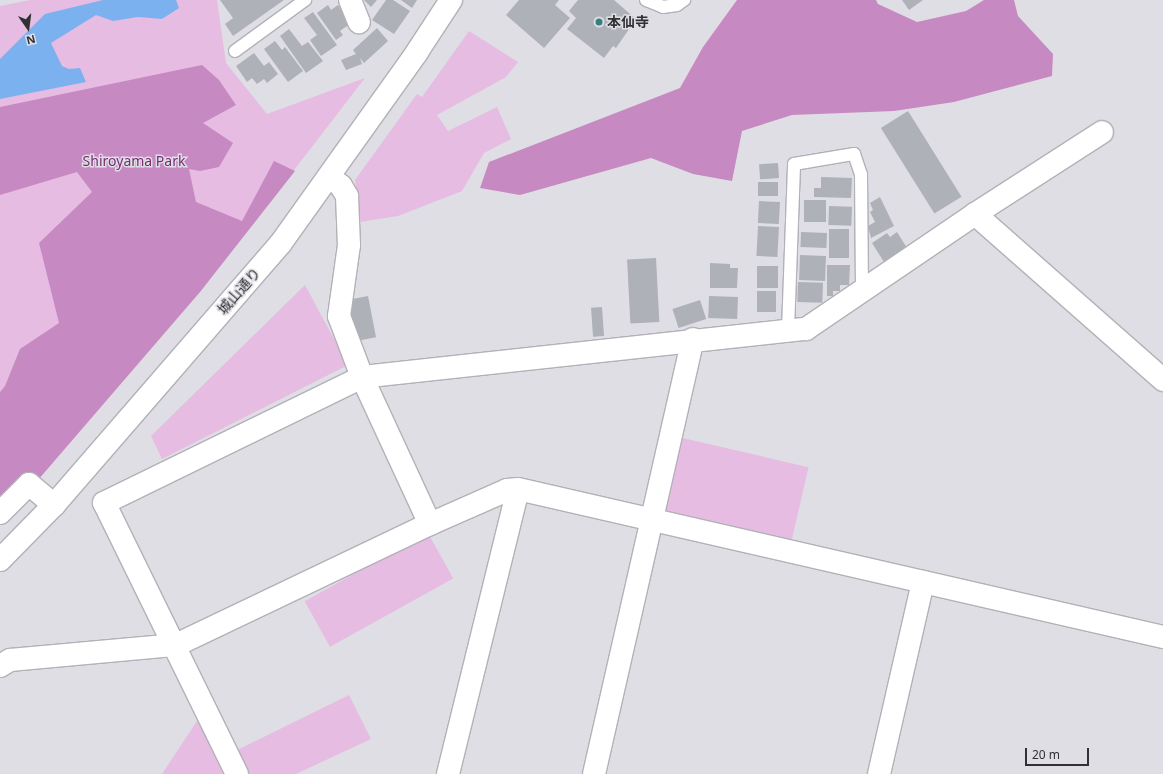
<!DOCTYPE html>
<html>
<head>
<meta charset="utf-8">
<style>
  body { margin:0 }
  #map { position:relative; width:1163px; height:774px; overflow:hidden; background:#dfdee5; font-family:"Noto Sans","Noto Sans JP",sans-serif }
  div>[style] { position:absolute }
  .green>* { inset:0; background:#e6bce2; transform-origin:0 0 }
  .forest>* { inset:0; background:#c789c1 }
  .water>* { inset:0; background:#7cb1ef }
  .building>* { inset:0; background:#afb1b8; transform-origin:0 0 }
  .roads { filter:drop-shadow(1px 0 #b2b1b7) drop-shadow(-1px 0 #b2b1b7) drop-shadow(0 1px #b2b1b7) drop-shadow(0 -1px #b2b1b7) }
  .lane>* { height:12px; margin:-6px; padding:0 6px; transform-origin:6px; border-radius:6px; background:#fff }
  .street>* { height:22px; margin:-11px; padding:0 11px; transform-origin:11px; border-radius:11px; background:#fff }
  .secondary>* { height:22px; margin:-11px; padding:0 11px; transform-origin:11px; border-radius:11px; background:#fff }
  .dots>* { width:11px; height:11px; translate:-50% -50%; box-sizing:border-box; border:2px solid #dfdee5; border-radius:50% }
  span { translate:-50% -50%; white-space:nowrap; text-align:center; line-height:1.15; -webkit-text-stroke:3px #dfdee5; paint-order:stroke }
  .poi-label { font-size:14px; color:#313033; font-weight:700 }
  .left { translate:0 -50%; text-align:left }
  .park-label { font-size:14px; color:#762d72 }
  .street-label { font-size:14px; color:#313033 }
  .north { position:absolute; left:8px; top:8px; width:40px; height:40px; -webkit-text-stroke:3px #dfdee5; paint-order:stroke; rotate:166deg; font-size:11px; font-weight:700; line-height:16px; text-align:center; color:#313033 }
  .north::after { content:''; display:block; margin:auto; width:14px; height:18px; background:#313033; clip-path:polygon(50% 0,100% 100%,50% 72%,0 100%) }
  .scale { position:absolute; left:1025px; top:748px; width:64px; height:18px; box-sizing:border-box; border:2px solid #313033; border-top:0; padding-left:5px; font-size:12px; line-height:14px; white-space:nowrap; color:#313033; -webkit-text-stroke:3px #dfdee5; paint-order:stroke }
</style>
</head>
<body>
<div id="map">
  <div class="green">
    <i style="clip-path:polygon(30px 0,217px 0,226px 63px,267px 114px,365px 78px,200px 292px,0 504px,0 6px)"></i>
    <i style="clip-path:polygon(469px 31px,518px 62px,506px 77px,437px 115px,448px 131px,497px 107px,511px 139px,484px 153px,462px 191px,398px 216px,360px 222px,355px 180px,417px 94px,422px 97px)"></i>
    <i style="clip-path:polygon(305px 285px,348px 365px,162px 459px,151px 436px)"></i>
    <i style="left:678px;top:437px;width:134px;height:80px;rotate:13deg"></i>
    <i style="left:428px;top:533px;width:52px;height:141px;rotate:61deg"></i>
    <i style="clip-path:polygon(349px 695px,371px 739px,296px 774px,245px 774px,235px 751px)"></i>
    <i style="clip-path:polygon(199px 718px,227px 774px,162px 774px)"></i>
  </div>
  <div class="forest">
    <i style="clip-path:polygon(737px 0,876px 0,878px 4px,917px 22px,966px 11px,984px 0,1014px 0,1018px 16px,1053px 54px,1052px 76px,954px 102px,894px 111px,792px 115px,742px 131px,732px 181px,693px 174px,651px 158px,520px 195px,480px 188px,489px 162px,680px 88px,703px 47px)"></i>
    <i style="clip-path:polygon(202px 65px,219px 80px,236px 105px,203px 123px,233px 143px,219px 167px,200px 171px,189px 169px,196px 202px,242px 221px,274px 161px,295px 171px,200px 292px,38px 480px,0 502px,0 392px,5px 386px,20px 349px,59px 323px,39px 243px,92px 192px,77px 172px,0 195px,0 107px)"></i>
  </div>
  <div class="water">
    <i style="clip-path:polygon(103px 0,176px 0,179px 8px,162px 19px,138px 17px,113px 21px,96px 15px,51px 43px,62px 66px,69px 69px,80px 68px,86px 82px,0 99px,0 59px,45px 14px)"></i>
  </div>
  <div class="building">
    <i style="clip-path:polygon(220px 0,284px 0,233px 36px,225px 24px,233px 18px)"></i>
    <i style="clip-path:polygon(364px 0,377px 0,371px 7px)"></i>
    <i style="clip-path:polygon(386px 0,393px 0,410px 11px,394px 34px,372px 20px)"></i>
    <i style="clip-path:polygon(401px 0,417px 0,412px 8px)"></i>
    <i style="clip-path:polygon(519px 0,559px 0,555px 5px,570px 18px,544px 48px,506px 15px)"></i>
    <i style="clip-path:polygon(578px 0,614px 0,636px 19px,616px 48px,613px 46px,604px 58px,567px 29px,576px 18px,569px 11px)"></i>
    <i style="clip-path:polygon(902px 0,923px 0,909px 10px)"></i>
    <i style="clip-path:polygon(328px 5px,331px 10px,338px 5px,351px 23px,340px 31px,343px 35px,336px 40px,317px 13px)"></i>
    <i style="clip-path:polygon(313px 12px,337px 45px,321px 56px,310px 40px,317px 35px,304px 18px)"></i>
    <i style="clip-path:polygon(377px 28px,388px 41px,364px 63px,360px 58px,362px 64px,346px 70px,341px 60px,356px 54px,353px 50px)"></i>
    <i style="clip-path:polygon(289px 29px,302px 46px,308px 42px,323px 61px,306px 73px,280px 36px)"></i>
    <i style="clip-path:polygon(275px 41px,282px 50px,285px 47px,303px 71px,288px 82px,264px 49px)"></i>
    <i style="clip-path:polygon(254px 53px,264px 66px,269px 62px,278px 74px,267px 83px,264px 79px,257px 84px,252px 78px,247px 82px,236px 66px)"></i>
    <i style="left:908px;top:111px;width:101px;height:32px;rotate:58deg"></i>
    <i style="left:778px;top:163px;width:15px;height:19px;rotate:86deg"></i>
    <i style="clip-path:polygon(821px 177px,852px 178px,851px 198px,814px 197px,814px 188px,821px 188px)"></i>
    <i style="left:758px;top:182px;width:20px;height:14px"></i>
    <i style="clip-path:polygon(880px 197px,894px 226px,871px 238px,868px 226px,875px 222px,870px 212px,873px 210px,870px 203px)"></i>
    <i style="left:804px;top:200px;width:22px;height:22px"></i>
    <i style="left:759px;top:201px;width:21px;height:22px;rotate:3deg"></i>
    <i style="left:829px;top:206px;width:23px;height:19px;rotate:2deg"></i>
    <i style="left:758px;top:226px;width:21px;height:30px;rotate:3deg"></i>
    <i style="left:829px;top:229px;width:20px;height:29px"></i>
    <i style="left:801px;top:232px;width:26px;height:15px;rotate:2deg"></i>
    <i style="clip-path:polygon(897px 232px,907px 248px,884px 262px,872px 243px,887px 233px,890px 237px)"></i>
    <i style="left:800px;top:255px;width:26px;height:25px;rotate:2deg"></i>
    <i style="left:656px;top:258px;width:64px;height:29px;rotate:87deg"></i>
    <i style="clip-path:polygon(710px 263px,730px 264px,730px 268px,738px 268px,737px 288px,710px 288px)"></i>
    <i style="clip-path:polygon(827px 265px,850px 265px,849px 285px,840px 285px,840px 291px,833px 291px,833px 296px,827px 296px)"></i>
    <i style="left:757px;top:266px;width:21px;height:22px"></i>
    <i style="left:798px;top:282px;width:25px;height:20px;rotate:2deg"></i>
    <i style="left:757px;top:291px;width:19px;height:21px"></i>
    <i style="left:368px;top:296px;width:42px;height:21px;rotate:79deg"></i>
    <i style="left:709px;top:296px;width:29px;height:22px;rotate:2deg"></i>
    <i style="left:700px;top:300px;width:20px;height:29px;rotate:72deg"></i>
    <i style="left:602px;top:307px;width:29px;height:11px;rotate:86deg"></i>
  </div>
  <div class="roads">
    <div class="lane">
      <i style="left:646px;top:0;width:18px;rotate:22deg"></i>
      <i style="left:663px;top:7px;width:14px;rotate:-8deg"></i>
      <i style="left:677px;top:5px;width:9px;rotate:-36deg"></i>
      <i style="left:235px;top:51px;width:87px;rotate:-36.1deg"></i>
      <i style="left:788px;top:330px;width:166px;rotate:-87.9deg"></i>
      <i style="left:794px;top:164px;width:61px;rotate:-9.5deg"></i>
      <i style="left:854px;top:154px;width:21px;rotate:71deg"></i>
      <i style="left:861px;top:174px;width:117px;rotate:89.5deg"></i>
    </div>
    <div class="street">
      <i style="left:350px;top:0;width:24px;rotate:68deg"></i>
      <i style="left:330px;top:177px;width:14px;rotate:39deg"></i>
      <i style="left:341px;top:186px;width:12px;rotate:59deg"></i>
      <i style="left:347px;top:196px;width:49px;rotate:87.7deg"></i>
      <i style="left:349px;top:245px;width:72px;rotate:98deg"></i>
      <i style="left:339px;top:316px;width:65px;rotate:69.3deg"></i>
      <i style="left:362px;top:377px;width:162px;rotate:65.2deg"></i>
      <i style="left:975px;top:214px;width:251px;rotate:41.4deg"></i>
      <i style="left:0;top:513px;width:41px;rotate:-45deg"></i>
      <i style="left:29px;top:484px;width:33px;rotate:40deg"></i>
      <i style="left:0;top:666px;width:12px;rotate:-31deg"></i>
      <i style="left:10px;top:660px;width:167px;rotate:-5.2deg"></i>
      <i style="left:176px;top:645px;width:281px;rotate:-25.5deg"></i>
      <i style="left:430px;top:524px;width:84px;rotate:-23.8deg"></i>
      <i style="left:507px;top:490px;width:11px;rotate:-5deg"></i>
      <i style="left:518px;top:489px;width:662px;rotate:12.92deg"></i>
      <i style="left:237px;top:774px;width:302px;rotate:-116.1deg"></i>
      <i style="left:104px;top:503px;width:287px;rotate:-26deg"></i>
      <i style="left:362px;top:377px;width:447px;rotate:-6.2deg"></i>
      <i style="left:806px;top:329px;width:204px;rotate:-34.2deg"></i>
      <i style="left:975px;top:214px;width:151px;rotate:-32.8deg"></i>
      <i style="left:448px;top:774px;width:293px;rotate:-76.2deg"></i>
      <i style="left:594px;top:774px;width:446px;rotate:-77.2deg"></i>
      <i style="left:879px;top:774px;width:197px;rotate:-77.1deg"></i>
    </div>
    <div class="secondary">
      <i style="left:0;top:560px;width:77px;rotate:-45.5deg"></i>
      <i style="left:54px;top:505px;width:347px;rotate:-49.1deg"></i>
      <i style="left:281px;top:243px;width:234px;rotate:-54.5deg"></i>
      <i style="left:417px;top:52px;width:62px;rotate:-56.8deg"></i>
    </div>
  </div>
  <div class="dots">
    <i style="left:599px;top:22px;background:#367f7f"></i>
  </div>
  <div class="poi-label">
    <span class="left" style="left:607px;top:22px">本仙寺</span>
  </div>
  <div class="park-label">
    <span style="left:134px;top:161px">Shiroyama Park</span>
  </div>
  <div class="street-label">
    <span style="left:239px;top:291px;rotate:-49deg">城山通り</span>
  </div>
  <div class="north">N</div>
  <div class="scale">20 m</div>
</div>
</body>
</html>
